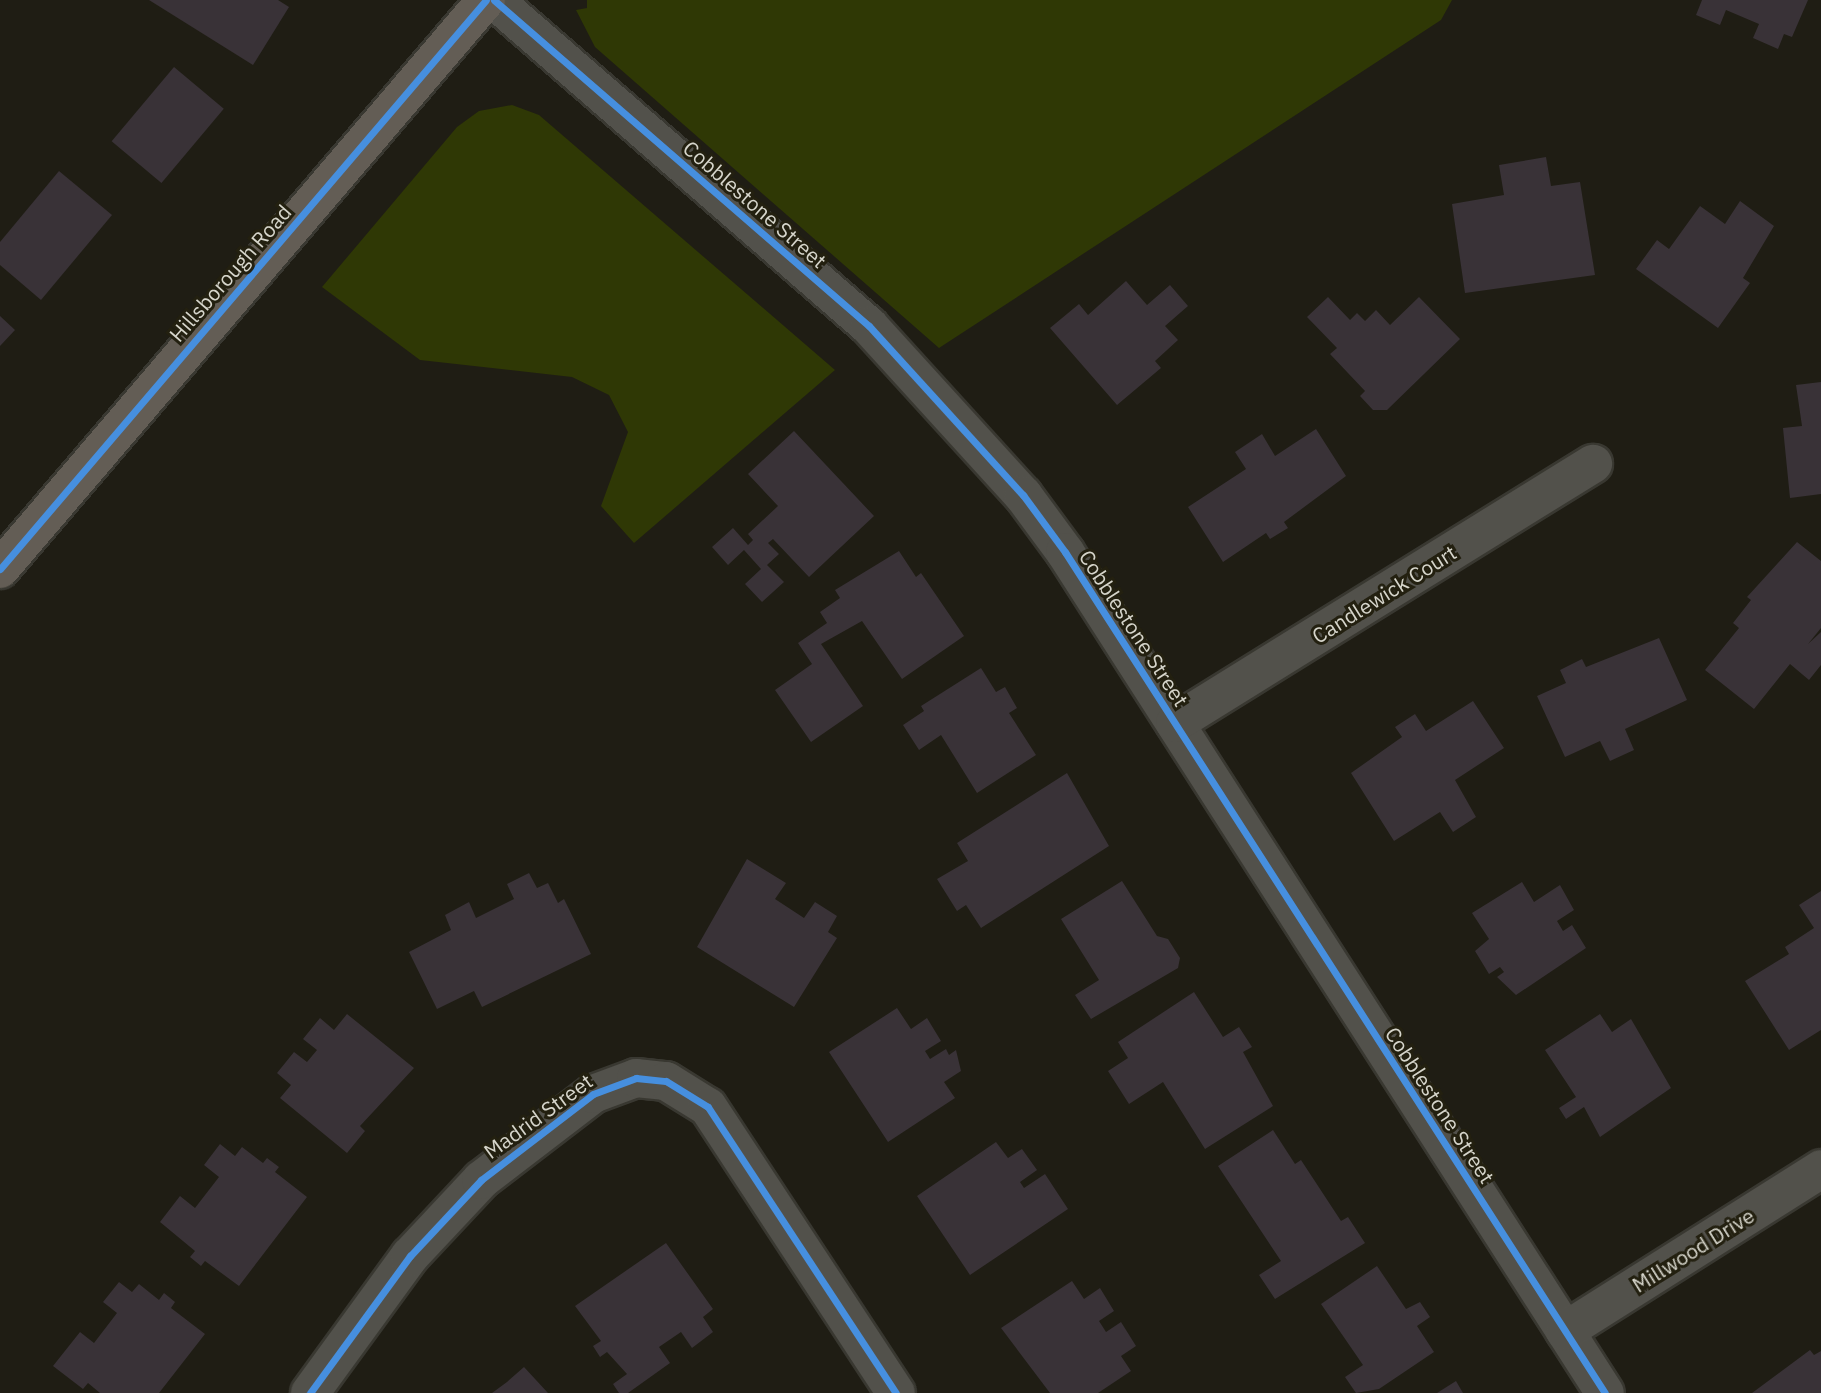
<!DOCTYPE html>
<html>
<head>
<meta charset="utf-8">
<style>
  body { margin:0 }
  #map { position:relative; width:1821px; height:1393px; overflow:hidden; background:#1f1d14; font-family:"IBM Plex Sans",sans-serif }
  div>[style] { position:absolute }
  .green>* { inset:0; background:#2f3805 }
  .building>* { inset:0; background:#393237; transform-origin:0 0 }
  .roads { filter:drop-shadow(2px 0 #393831) drop-shadow(-2px 0 #393831) drop-shadow(0 2px #393831) drop-shadow(0 -2px #393831) }
  .minor>* { height:38px; margin:-19px; padding:0 19px; transform-origin:19px; border-radius:19px; background:#52514b }
  .primary>* { height:38px; margin:-19px; padding:0 19px; transform-origin:19px; border-radius:19px; background:#635d55 }
  .cycleway>* { height:7px; margin:-3.5px; padding:0 3.5px; transform-origin:3.5px; border-radius:3.5px; background:#468fdf }
  span { translate:-50% -50%; white-space:nowrap; text-align:center; line-height:1.15; -webkit-text-stroke:6px #232010; paint-order:stroke }
  .street-label { font-size:21px; color:#d6d5cb }
</style>
</head>
<body>
<div id="map">
  <div class="green">
    <i style="clip-path:polygon(587px 0,1452px 0,1441px 20px,939px 348px,595px 47px,576px 10px,587px 8px)"></i>
    <i style="clip-path:polygon(512px 105px,539px 115px,835px 370px,634px 543px,601px 506px,628px 432px,609px 395px,572px 377px,420px 360px,322px 287px,457px 127px,479px 111px)"></i>
  </div>
  <div class="building">
    <i style="clip-path:polygon(149px 0,278px 0,289px 7px,253px 65px)"></i>
    <i style="clip-path:polygon(1702px 0,1808px 0,1792px 37px,1784px 34px,1778px 49px,1753px 38px,1759px 24px,1726px 10px,1720px 25px,1696px 15px)"></i>
    <i style="left:174px;top:67px;width:65px;height:97px;rotate:40deg"></i>
    <i style="clip-path:polygon(1546px 157px,1551px 186px,1580px 182px,1595px 275px,1465px 293px,1452px 204px,1504px 195px,1499px 165px)"></i>
    <i style="clip-path:polygon(59px 171px,112px 215px,41px 300px,0 265px,0 242px)"></i>
    <i style="clip-path:polygon(1740px 201px,1774px 226px,1743px 278px,1750px 283px,1718px 328px,1636px 269px,1657px 240px,1669px 249px,1700px 206px,1725px 224px)"></i>
    <i style="clip-path:polygon(1126px 281px,1147px 305px,1170px 285px,1188px 306px,1165px 326px,1178px 340px,1155px 361px,1161px 368px,1117px 405px,1050px 328px,1079px 304px,1088px 315px)"></i>
    <i style="clip-path:polygon(1328px 297px,1350px 320px,1357px 313px,1365px 321px,1376px 310px,1390px 325px,1419px 297px,1460px 339px,1387px 410px,1373px 410px,1360px 396px,1365px 391px,1330px 354px,1337px 348px,1307px 317px)"></i>
    <i style="clip-path:polygon(0 316px,15px 330px,0 346px)"></i>
    <i style="clip-path:polygon(1821px 382px,1821px 494px,1790px 498px,1783px 428px,1802px 426px,1796px 385px)"></i>
    <i style="clip-path:polygon(1316px 429px,1346px 476px,1284px 522px,1288px 528px,1270px 539px,1266px 533px,1223px 562px,1188px 507px,1246px 469px,1235px 452px,1262px 434px,1275px 456px)"></i>
    <i style="clip-path:polygon(794px 431px,874px 516px,809px 577px,773px 539px,768px 543px,779px 554px,767px 565px,784px 582px,762px 602px,745px 584px,761px 569px,744px 550px,728px 565px,712px 547px,733px 528px,748px 545px,753px 540px,748px 534px,778px 506px,748px 474px)"></i>
    <i style="clip-path:polygon(1797px 542px,1821px 561px,1821px 628px,1808px 644px,1821px 632px,1821px 665px,1809px 680px,1790px 664px,1754px 709px,1705px 670px,1739px 628px,1733px 623px,1751px 600px,1747px 597px)"></i>
    <i style="clip-path:polygon(899px 551px,916px 577px,921px 573px,964px 636px,902px 679px,862px 621px,821px 644px,863px 706px,811px 742px,775px 690px,812px 664px,798px 643px,827px 623px,820px 612px,840px 598px,835px 590px)"></i>
    <i style="clip-path:polygon(1659px 638px,1687px 700px,1625px 729px,1634px 750px,1610px 761px,1600px 741px,1565px 757px,1537px 696px,1566px 683px,1560px 670px,1582px 659px,1586px 667px)"></i>
    <i style="clip-path:polygon(981px 668px,996px 692px,1005px 687px,1017px 708px,1009px 713px,1036px 755px,977px 793px,941px 735px,919px 750px,903px 725px,924px 711px,921px 706px)"></i>
    <i style="clip-path:polygon(1473px 701px,1504px 748px,1455px 780px,1476px 817px,1453px 832px,1440px 812px,1394px 841px,1351px 773px,1402px 737px,1395px 727px,1415px 714px,1426px 731px)"></i>
    <i style="clip-path:polygon(1067px 773px,1109px 846px,981px 928px,966px 905px,957px 911px,937px 879px,968px 861px,957px 843px)"></i>
    <i style="clip-path:polygon(747px 859px,786px 883px,775px 899px,804px 918px,815px 902px,837px 916px,828px 932px,837px 938px,794px 1007px,697px 947px)"></i>
    <i style="clip-path:polygon(529px 873px,537px 888px,548px 883px,558px 903px,564px 899px,591px 954px,482px 1007px,474px 991px,437px 1009px,409px 952px,451px 930px,445px 915px,469px 902px,476px 918px,514px 899px,507px 884px)"></i>
    <i style="clip-path:polygon(1122px 881px,1157px 936px,1168px 939px,1180px 958px,1178px 968px,1091px 1019px,1075px 995px,1099px 980px,1061px 919px)"></i>
    <i style="clip-path:polygon(1522px 882px,1534px 902px,1560px 885px,1574px 910px,1557px 921px,1563px 931px,1572px 925px,1586px 948px,1516px 995px,1497px 977px,1504px 972px,1500px 967px,1489px 974px,1475px 951px,1489px 939px,1472px 913px)"></i>
    <i style="clip-path:polygon(1821px 891px,1821px 1030px,1789px 1050px,1745px 981px,1789px 954px,1785px 947px,1814px 928px,1799px 905px)"></i>
    <i style="clip-path:polygon(1194px 992px,1223px 1037px,1239px 1027px,1252px 1047px,1243px 1052px,1273px 1106px,1205px 1149px,1163px 1082px,1129px 1104px,1108px 1071px,1128px 1058px,1118px 1042px)"></i>
    <i style="clip-path:polygon(897px 1008px,911px 1029px,927px 1018px,941px 1041px,925px 1051px,930px 1059px,946px 1049px,949px 1055px,956px 1050px,961px 1071px,944px 1082px,955px 1098px,888px 1142px,829px 1052px)"></i>
    <i style="clip-path:polygon(347px 1014px,414px 1068px,360px 1126px,365px 1131px,347px 1153px,280px 1098px,291px 1085px,277px 1073px,294px 1052px,307px 1062px,317px 1050px,303px 1039px,320px 1018px,334px 1030px)"></i>
    <i style="clip-path:polygon(1600px 1014px,1612px 1032px,1631px 1019px,1671px 1088px,1600px 1137px,1584px 1107px,1566px 1119px,1559px 1108px,1576px 1097px,1545px 1050px)"></i>
    <i style="clip-path:polygon(1273px 1130px,1295px 1164px,1301px 1160px,1341px 1221px,1348px 1217px,1365px 1243px,1275px 1299px,1259px 1275px,1281px 1261px,1218px 1166px)"></i>
    <i style="clip-path:polygon(996px 1142px,1008px 1158px,1022px 1149px,1037px 1170px,1020px 1182px,1024px 1188px,1045px 1174px,1068px 1209px,970px 1275px,917px 1196px)"></i>
    <i style="clip-path:polygon(220px 1144px,235px 1156px,242px 1147px,263px 1163px,267px 1158px,279px 1167px,275px 1172px,307px 1197px,239px 1286px,205px 1261px,201px 1266px,190px 1257px,195px 1251px,160px 1222px,180px 1196px,195px 1208px,219px 1177px,204px 1165px)"></i>
    <i style="clip-path:polygon(666px 1243px,713px 1309px,703px 1317px,713px 1332px,692px 1348px,681px 1332px,659px 1347px,670px 1363px,628px 1393px,619px 1393px,613px 1384px,627px 1374px,607px 1352px,600px 1357px,593px 1346px,601px 1341px,575px 1306px)"></i>
    <i style="clip-path:polygon(1377px 1266px,1406px 1309px,1420px 1302px,1430px 1317px,1417px 1326px,1434px 1352px,1379px 1389px,1356px 1393px,1345px 1377px,1363px 1365px,1321px 1304px)"></i>
    <i style="clip-path:polygon(1072px 1281px,1084px 1299px,1100px 1288px,1114px 1311px,1099px 1321px,1106px 1332px,1121px 1322px,1136px 1346px,1121px 1356px,1131px 1371px,1098px 1393px,1050px 1393px,1001px 1328px)"></i>
    <i style="clip-path:polygon(119px 1282px,132px 1292px,139px 1284px,159px 1300px,164px 1293px,175px 1302px,171px 1308px,205px 1334px,159px 1393px,100px 1393px,88px 1383px,83px 1389px,53px 1366px,80px 1332px,94px 1343px,117px 1313px,103px 1302px)"></i>
    <i style="clip-path:polygon(1810px 1350px,1814px 1355px,1821px 1351px,1821px 1393px,1752px 1393px)"></i>
    <i style="clip-path:polygon(524px 1367px,548px 1393px,492px 1393px,507px 1382px)"></i>
    <i style="clip-path:polygon(1456px 1381px,1463px 1393px,1437px 1393px)"></i>
  </div>
  <div class="roads">
    <div class="minor">
      <i style="left:494px;top:0;width:497px;rotate:41deg"></i>
      <i style="left:869px;top:326px;width:229px;rotate:47.7deg"></i>
      <i style="left:1023px;top:495px;width:71px;rotate:53.6deg"></i>
      <i style="left:1065px;top:552px;width:999px;rotate:57.3deg"></i>
      <i style="left:1175px;top:723px;width:492px;rotate:-31.8deg"></i>
      <i style="left:1565px;top:1331px;width:303px;rotate:-32.3deg"></i>
      <i style="left:310px;top:1393px;width:170px;rotate:-53.9deg"></i>
      <i style="left:410px;top:1256px;width:104px;rotate:-46.9deg"></i>
      <i style="left:481px;top:1180px;width:141px;rotate:-37.5deg"></i>
      <i style="left:593px;top:1094px;width:46px;rotate:-20.4deg"></i>
      <i style="left:636px;top:1078px;width:30px;rotate:6deg"></i>
      <i style="left:666px;top:1081px;width:49px;rotate:31.8deg"></i>
      <i style="left:708px;top:1107px;width:342px;rotate:56.7deg"></i>
    </div>
    <div class="primary">
      <i style="left:0;top:569px;width:748px;rotate:-49.5deg"></i>
    </div>
  </div>
  <div class="cycleway">
    <i style="left:494px;top:0;width:497px;rotate:41deg"></i>
    <i style="left:869px;top:326px;width:229px;rotate:47.7deg"></i>
    <i style="left:1023px;top:495px;width:71px;rotate:53.6deg"></i>
    <i style="left:1065px;top:552px;width:999px;rotate:57.3deg"></i>
    <i style="left:0;top:569px;width:748px;rotate:-49.5deg"></i>
    <i style="left:310px;top:1393px;width:170px;rotate:-53.9deg"></i>
    <i style="left:410px;top:1256px;width:104px;rotate:-46.9deg"></i>
    <i style="left:481px;top:1180px;width:141px;rotate:-37.5deg"></i>
    <i style="left:593px;top:1094px;width:46px;rotate:-20.4deg"></i>
    <i style="left:636px;top:1078px;width:30px;rotate:6deg"></i>
    <i style="left:666px;top:1081px;width:49px;rotate:31.8deg"></i>
    <i style="left:708px;top:1107px;width:342px;rotate:56.7deg"></i>
  </div>
  <div class="street-label">
    <span style="left:755px;top:204px;rotate:41deg">Cobblestone Street</span>
    <span style="left:230px;top:273px;rotate:-49deg">Hillsborough Road</span>
    <span style="left:1384px;top:594px;rotate:-32deg">Candlewick Court</span>
    <span style="left:1134px;top:628px;rotate:57deg">Cobblestone Street</span>
    <span style="left:1440px;top:1105px;rotate:57deg">Cobblestone Street</span>
    <span style="left:538px;top:1116px;rotate:-36deg">Madrid Street</span>
    <span style="left:1693px;top:1250px;rotate:-32deg">Millwood Drive</span>
  </div>
</div>
</body>
</html>
